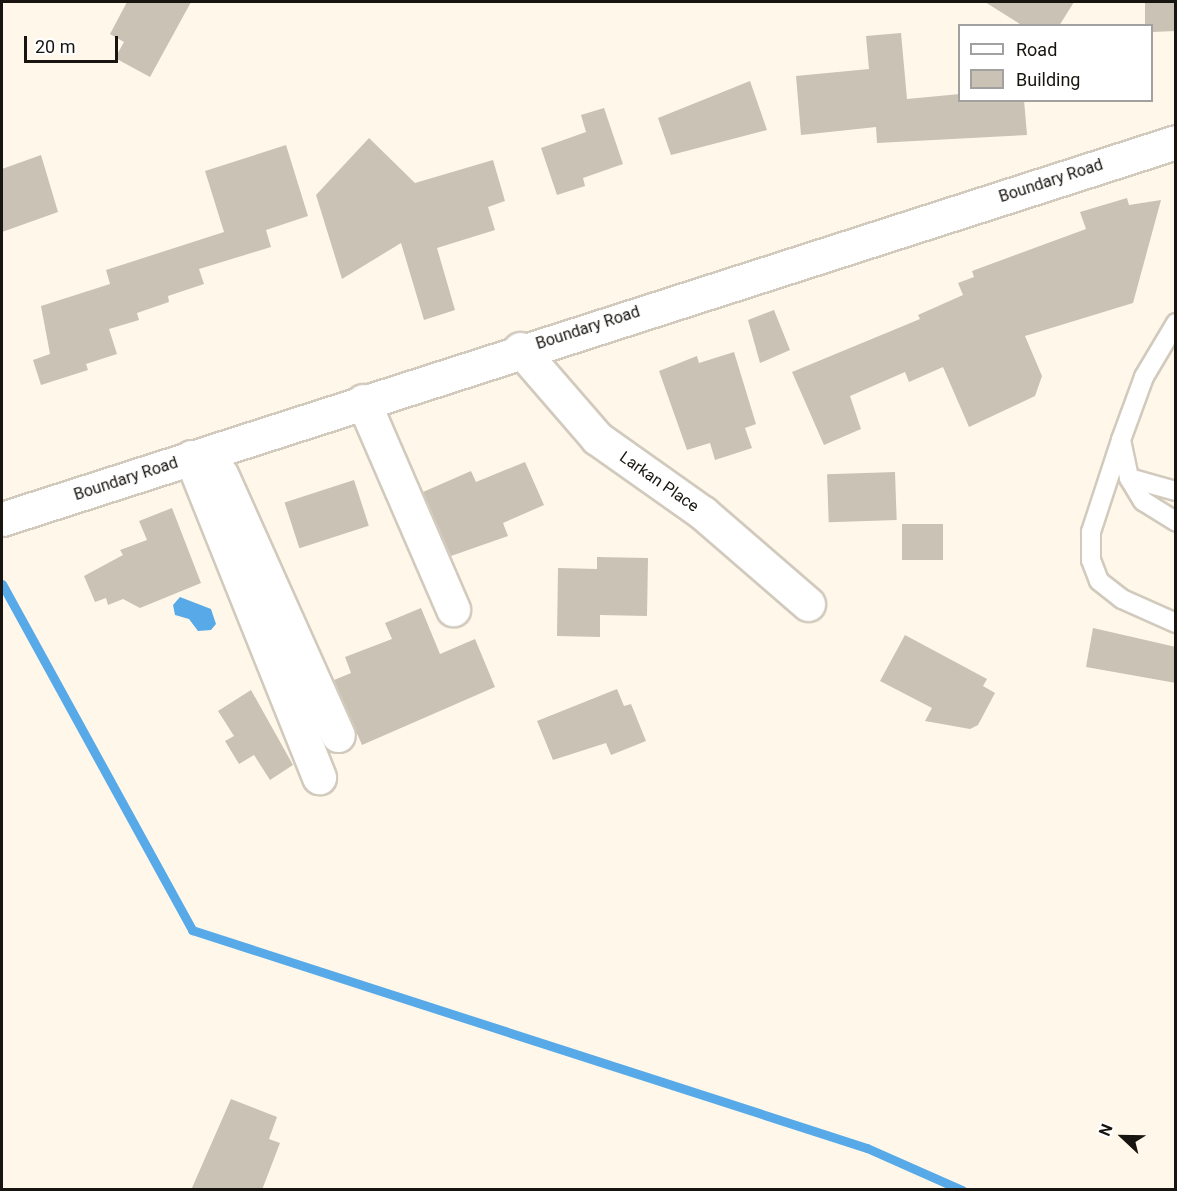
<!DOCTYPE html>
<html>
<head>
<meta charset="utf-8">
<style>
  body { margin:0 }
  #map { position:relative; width:1177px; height:1191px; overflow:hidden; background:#fff8ea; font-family:Roboto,sans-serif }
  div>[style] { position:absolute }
  .water>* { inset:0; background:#57aae7 }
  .stream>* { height:9px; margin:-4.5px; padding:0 4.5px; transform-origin:4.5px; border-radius:4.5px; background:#57aae7 }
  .building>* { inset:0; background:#c9c2b5; transform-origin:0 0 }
  .roads { filter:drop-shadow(2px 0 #d1cabd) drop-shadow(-2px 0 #d1cabd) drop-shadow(0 2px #d1cabd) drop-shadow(0 -2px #d1cabd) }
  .lane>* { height:18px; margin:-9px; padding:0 9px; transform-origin:9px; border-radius:9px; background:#fff }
  .street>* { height:33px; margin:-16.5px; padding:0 16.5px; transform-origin:16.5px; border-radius:16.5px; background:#fff }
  span { translate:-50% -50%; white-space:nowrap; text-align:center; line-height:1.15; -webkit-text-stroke:5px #fff; paint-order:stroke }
  .street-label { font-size:16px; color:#181510 }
  .frame { position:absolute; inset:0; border:3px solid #181510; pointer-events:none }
  .legend { position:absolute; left:958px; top:24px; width:195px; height:78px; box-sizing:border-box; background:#fff; border:2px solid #a3a19f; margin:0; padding:8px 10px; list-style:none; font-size:18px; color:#181510 }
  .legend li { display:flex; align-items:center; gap:12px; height:30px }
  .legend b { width:30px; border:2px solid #a3a19f }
  .north { position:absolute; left:1093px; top:1107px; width:60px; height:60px; -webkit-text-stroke:4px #fff; paint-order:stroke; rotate:292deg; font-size:16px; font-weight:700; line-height:24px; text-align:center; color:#181510 }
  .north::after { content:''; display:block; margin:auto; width:21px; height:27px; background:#181510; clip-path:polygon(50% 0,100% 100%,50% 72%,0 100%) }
  .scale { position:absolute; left:24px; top:36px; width:94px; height:27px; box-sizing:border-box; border:3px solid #181510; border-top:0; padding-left:8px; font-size:18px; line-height:21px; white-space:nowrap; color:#181510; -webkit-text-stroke:4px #fff; paint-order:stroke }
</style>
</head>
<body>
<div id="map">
  <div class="water">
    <i style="clip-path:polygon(180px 597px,211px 609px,216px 624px,211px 630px,198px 631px,189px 619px,175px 615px,173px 605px)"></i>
  </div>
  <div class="stream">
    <i style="left:2px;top:584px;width:395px;rotate:61.2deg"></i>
    <i style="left:192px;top:930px;width:709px;rotate:17.9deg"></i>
    <i style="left:867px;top:1148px;width:104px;rotate:23.9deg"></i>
  </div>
  <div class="building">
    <i style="clip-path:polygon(127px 2px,191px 2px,150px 77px,115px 58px,124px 42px,110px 34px)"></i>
    <i style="clip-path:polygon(985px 2px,1074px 2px,1059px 26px,1023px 26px)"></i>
    <i style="clip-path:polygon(1145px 2px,1176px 2px,1176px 31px,1152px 32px,1152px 26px,1145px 26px)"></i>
    <i style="clip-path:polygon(901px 33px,907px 99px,960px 94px,960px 100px,1024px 100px,1027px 135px,877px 143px,876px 127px,801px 135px,796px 76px,869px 69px,866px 36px)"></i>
    <i style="clip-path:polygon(750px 81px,767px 130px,671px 155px,658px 118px)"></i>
    <i style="clip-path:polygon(604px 108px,623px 164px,583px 178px,585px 186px,557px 195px,541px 148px,586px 132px,581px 115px)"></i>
    <i style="clip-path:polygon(369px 138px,415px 183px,493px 160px,505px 201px,488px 207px,495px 230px,437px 248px,455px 310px,424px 320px,401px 243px,342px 279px,316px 195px)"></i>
    <i style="clip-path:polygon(286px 145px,308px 216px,266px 230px,271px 247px,199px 269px,204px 284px,168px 296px,169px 302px,137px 313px,139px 320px,109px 329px,117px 354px,86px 364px,88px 370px,41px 385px,33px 360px,50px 354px,41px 306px,110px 284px,106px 270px,224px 232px,205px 171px)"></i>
    <i style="clip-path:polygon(41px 155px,58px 212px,2px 232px,2px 169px)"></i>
    <i style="clip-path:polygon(1127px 198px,1129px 205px,1161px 200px,1133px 303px,1025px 336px,1042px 376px,1035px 396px,969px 427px,943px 367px,909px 382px,905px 372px,850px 396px,861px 429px,824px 445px,792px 372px,920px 319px,918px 315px,963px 295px,958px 283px,974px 277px,972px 271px,1086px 229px,1080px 212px)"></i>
    <i style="clip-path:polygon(774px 310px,790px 350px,760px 363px,748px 320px)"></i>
    <i style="clip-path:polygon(734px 352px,756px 424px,745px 428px,752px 448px,715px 460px,710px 443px,687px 450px,659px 371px,697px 356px,699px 363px)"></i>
    <i style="clip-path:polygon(525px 462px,544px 505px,503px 523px,508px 536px,451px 556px,423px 492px,471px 471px,476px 482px)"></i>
    <i style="left:895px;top:472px;width:48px;height:68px;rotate:88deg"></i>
    <i style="left:354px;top:480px;width:48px;height:73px;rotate:72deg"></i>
    <i style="clip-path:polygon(172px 508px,201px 583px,140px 608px,123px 599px,108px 605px,106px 598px,95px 602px,84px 576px,123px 555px,120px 550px,147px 540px,139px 521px)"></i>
    <i style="left:943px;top:524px;width:36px;height:41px;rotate:90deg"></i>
    <i style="clip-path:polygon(597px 557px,648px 558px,647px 616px,600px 615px,600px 637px,557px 636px,558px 568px,597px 569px)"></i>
    <i style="clip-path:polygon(421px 608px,440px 654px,475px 639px,495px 687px,362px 745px,334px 680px,351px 673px,345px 657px,392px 639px,385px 623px)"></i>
    <i style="clip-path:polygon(1093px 628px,1176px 647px,1176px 683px,1086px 667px)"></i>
    <i style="clip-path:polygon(905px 635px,987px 679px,983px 686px,995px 693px,978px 725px,970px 729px,925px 721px,932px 708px,880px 681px)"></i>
    <i style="clip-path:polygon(617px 689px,624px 706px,631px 704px,646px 741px,611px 755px,606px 743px,553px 760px,537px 721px)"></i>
    <i style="clip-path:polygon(251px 690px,293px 765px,270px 780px,254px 755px,239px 764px,225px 741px,234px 736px,218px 711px)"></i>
    <i style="clip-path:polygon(231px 1099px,277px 1117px,269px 1139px,280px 1143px,262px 1190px,191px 1190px)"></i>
  </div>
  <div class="roads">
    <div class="lane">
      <i style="left:1176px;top:323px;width:63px;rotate:120.7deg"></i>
      <i style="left:1144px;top:377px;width:67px;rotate:110.1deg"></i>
      <i style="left:1121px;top:440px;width:39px;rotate:78deg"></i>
      <i style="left:1129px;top:478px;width:27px;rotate:59deg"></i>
      <i style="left:1143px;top:501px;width:39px;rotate:32deg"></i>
      <i style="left:1121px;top:440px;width:97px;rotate:108.1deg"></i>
      <i style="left:1091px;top:532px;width:28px;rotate:90deg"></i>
      <i style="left:1091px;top:560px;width:22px;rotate:69deg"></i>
      <i style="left:1099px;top:581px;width:29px;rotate:38deg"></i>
      <i style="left:1122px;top:599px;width:59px;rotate:24deg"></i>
      <i style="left:1129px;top:478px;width:49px;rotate:15.5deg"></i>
    </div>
    <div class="street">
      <i style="left:520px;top:349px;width:118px;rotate:49.1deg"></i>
      <i style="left:597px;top:438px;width:130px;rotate:35.3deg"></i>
      <i style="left:703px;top:513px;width:139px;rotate:40.9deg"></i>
      <i style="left:363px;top:401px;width:227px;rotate:66.6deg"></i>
      <i style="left:191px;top:457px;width:345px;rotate:68.2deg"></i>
      <i style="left:221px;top:474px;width:286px;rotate:65.9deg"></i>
      <i style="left:2px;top:519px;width:1233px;rotate:-17.8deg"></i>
    </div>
  </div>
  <div class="street-label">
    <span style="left:1051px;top:181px;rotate:-18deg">Boundary Road</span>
    <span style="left:588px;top:328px;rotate:-18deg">Boundary Road</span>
    <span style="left:126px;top:479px;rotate:-18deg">Boundary Road</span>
    <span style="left:659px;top:482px;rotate:35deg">Larkan Place</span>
  </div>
  <div class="frame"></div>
  <ul class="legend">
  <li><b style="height:8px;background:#fff"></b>Road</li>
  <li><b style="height:16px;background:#c9c2b5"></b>Building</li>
  </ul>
  <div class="north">N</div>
  <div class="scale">20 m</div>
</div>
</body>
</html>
